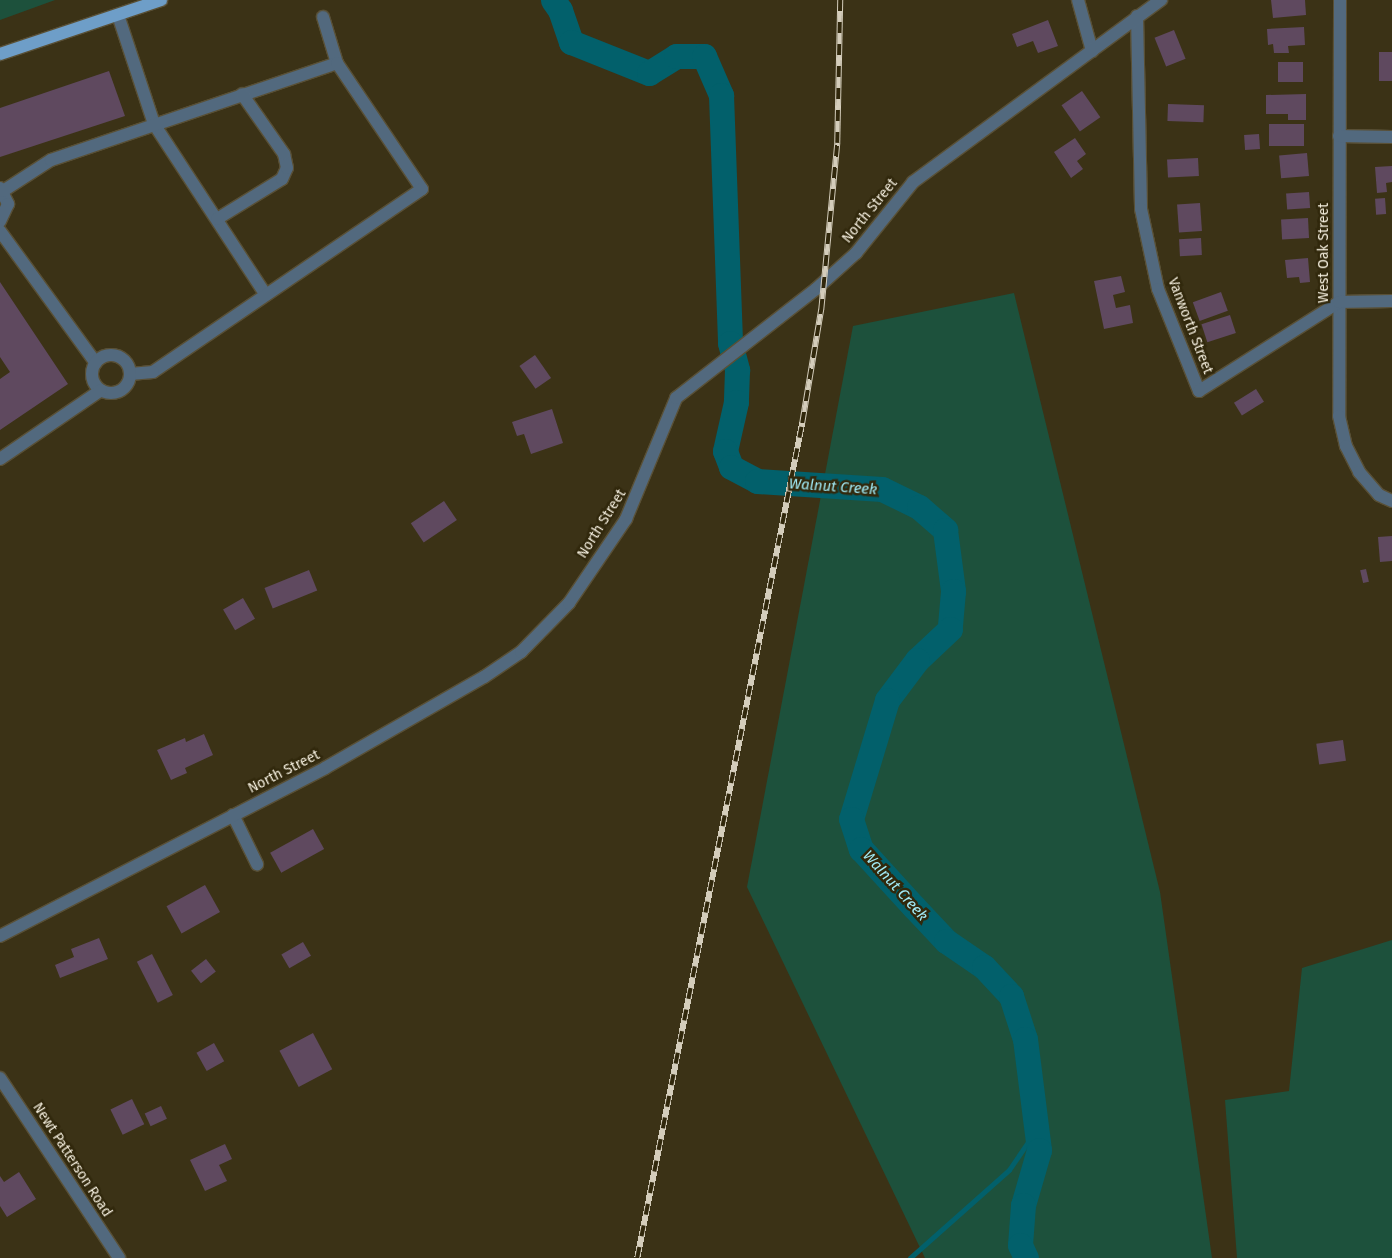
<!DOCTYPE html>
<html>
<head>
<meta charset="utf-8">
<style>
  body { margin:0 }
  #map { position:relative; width:1392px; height:1258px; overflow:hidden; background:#3b3216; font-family:"Fira Sans",sans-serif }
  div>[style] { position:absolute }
  .green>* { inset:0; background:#1d513c }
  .stream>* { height:4.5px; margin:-2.25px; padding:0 2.25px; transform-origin:2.25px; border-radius:2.25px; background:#02606b }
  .river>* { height:25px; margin:-12.5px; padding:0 12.5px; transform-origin:12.5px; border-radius:12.5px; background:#02606b }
  .building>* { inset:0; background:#5f495f; transform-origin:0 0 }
  .roads { filter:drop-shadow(1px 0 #595036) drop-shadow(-1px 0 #595036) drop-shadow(0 1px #595036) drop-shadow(0 -1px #595036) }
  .minor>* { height:12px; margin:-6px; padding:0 6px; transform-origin:6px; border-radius:6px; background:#52697e }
  .minor>.ring { margin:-6px; padding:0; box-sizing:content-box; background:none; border:12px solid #52697e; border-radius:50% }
  .major>* { height:12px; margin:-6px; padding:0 6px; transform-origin:6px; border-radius:6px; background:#6e9ec8 }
  .rail>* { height:5.5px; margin-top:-2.75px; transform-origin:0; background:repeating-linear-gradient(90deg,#31280c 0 11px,#d4cdbb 0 22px); box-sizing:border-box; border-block:1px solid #d4cdbb }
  span { translate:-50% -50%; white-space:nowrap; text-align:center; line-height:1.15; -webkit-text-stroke:5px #31280c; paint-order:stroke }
  .street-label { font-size:14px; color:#f5efdf }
  .water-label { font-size:15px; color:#a1ebf7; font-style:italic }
</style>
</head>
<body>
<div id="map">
  <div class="green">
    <i style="clip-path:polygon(0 0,55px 0,0 20px)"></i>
    <i style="clip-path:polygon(1014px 293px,1160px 892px,1212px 1258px,925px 1258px,747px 887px,853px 326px)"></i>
    <i style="clip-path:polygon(1392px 940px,1392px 1258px,1237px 1258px,1225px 1100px,1289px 1091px,1302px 968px)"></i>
  </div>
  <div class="stream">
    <i style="left:910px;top:1258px;width:132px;rotate:-41.6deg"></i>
    <i style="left:1009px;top:1170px;width:50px;rotate:-55.7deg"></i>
  </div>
  <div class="river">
    <i style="left:553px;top:0;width:12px;rotate:55deg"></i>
    <i style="left:560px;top:10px;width:34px;rotate:71deg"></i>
    <i style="left:571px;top:42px;width:84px;rotate:21.7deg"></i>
    <i style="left:649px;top:73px;width:32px;rotate:-32deg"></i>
    <i style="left:676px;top:56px;width:28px"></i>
    <i style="left:704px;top:56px;width:43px;rotate:66.4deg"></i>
    <i style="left:721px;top:95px;width:248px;rotate:87.9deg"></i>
    <i style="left:730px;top:343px;width:28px;rotate:75deg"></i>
    <i style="left:737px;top:370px;width:32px;rotate:92deg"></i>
    <i style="left:736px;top:402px;width:50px;rotate:102.7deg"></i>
    <i style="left:725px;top:451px;width:17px;rotate:69deg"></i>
    <i style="left:731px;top:467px;width:30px;rotate:28deg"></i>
    <i style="left:757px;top:481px;width:125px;rotate:3.7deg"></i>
    <i style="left:882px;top:489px;width:41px;rotate:25.9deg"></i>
    <i style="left:919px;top:507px;width:35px;rotate:41deg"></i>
    <i style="left:945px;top:530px;width:62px;rotate:82.5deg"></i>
    <i style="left:953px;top:591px;width:38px;rotate:95deg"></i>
    <i style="left:950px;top:629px;width:45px;rotate:136.8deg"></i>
    <i style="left:917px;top:660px;width:50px;rotate:126.9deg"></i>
    <i style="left:887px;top:700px;width:124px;rotate:106.8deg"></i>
    <i style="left:851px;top:819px;width:32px;rotate:72deg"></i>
    <i style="left:861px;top:849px;width:79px;rotate:47.6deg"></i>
    <i style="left:914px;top:907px;width:47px;rotate:46.7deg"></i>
    <i style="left:946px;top:941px;width:46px;rotate:34.4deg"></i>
    <i style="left:984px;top:967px;width:40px;rotate:47deg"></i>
    <i style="left:1011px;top:996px;width:45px;rotate:72deg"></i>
    <i style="left:1025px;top:1039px;width:112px;rotate:82.8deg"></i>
    <i style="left:1039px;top:1150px;width:57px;rotate:106.2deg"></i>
    <i style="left:1023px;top:1205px;width:40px;rotate:94.3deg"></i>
    <i style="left:1020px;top:1245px;width:14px;rotate:65deg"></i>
  </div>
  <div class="building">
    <i style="clip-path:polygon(1271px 0,1305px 0,1306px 15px,1273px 18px)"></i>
    <i style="clip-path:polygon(1048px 20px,1058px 46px,1038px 53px,1033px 41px,1017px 47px,1012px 34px)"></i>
    <i style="clip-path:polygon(1304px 27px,1305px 45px,1288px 46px,1289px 53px,1274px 53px,1273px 44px,1268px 45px,1267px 29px)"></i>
    <i style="left:1174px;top:30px;width:31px;height:21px;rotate:68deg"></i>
    <i style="left:1379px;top:52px;width:13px;height:29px"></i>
    <i style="left:1278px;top:62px;width:25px;height:20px"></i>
    <i style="clip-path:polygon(109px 71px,125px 116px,0 157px,0 108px)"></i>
    <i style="left:1082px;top:91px;width:32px;height:25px;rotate:55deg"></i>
    <i style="clip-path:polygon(1306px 94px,1306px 120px,1288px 120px,1288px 114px,1266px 114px,1266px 95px)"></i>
    <i style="left:1168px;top:104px;width:36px;height:17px;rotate:2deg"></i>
    <i style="left:1269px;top:124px;width:35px;height:22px"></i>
    <i style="left:1259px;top:134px;width:15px;height:15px;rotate:86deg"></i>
    <i style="clip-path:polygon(1075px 138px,1086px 154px,1077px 161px,1083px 169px,1071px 178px,1054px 152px)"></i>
    <i style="left:1307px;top:153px;width:23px;height:28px;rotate:85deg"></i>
    <i style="left:1198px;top:158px;width:18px;height:31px;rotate:87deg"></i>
    <i style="clip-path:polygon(1392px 166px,1392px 182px,1386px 183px,1387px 192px,1377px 193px,1375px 167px)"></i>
    <i style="left:1309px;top:192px;width:16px;height:23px;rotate:86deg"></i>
    <i style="left:1385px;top:198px;width:16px;height:10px;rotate:86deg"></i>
    <i style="left:1200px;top:203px;width:28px;height:23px;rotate:86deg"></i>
    <i style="left:1308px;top:218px;width:20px;height:27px;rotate:87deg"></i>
    <i style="left:1201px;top:238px;width:17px;height:22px;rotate:87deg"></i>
    <i style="clip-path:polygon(1308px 258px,1310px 282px,1300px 283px,1299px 277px,1287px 278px,1285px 260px)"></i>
    <i style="clip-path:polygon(1121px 276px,1125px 292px,1113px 295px,1116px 308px,1130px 305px,1133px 323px,1104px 329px,1094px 281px)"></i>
    <i style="clip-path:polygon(0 282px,68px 384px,0 430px,0 379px,10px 372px,0 357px)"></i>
    <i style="left:1221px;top:292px;width:20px;height:30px;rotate:70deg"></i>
    <i style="left:1230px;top:315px;width:19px;height:30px;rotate:72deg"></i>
    <i style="left:535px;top:355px;width:28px;height:19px;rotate:55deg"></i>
    <i style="left:1256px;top:389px;width:15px;height:26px;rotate:58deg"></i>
    <i style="clip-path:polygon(552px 409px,563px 443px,531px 454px,524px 434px,517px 436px,512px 422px)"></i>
    <i style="left:444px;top:501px;width:23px;height:40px;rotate:56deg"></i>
    <i style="clip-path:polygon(1392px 536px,1392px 561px,1380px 562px,1378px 537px)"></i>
    <i style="left:1366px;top:569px;width:13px;height:6px;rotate:77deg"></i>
    <i style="left:309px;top:570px;width:22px;height:48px;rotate:68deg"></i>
    <i style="left:243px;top:598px;width:24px;height:23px;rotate:60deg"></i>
    <i style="clip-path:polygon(204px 734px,213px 755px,185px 768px,187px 773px,171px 780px,157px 750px,185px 738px,186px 742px)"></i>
    <i style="left:1343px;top:740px;width:21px;height:27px;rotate:82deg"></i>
    <i style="left:313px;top:829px;width:23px;height:49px;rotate:61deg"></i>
    <i style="left:205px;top:885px;width:31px;height:44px;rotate:61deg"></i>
    <i style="clip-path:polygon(99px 938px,108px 959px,60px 978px,55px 965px,74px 957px,71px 949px)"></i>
    <i style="left:303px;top:942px;width:16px;height:25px;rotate:60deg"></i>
    <i style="left:152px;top:954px;width:46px;height:17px;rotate:63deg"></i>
    <i style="left:206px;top:959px;width:16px;height:19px;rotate:52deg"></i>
    <i style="left:313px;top:1033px;width:41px;height:38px;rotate:62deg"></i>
    <i style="left:214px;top:1043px;width:21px;height:20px;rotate:61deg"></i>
    <i style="left:132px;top:1099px;width:28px;height:24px;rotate:64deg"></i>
    <i style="left:161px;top:1106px;width:14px;height:18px;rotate:65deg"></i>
    <i style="clip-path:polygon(225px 1144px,232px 1159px,219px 1165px,227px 1181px,205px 1191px,190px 1160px)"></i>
    <i style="clip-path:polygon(19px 1172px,36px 1199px,7px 1217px,0 1206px,0 1176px,4px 1182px)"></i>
  </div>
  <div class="roads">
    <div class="minor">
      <i style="left:1078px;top:0;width:53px;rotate:74.6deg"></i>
      <i style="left:1340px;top:0;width:416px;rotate:90.1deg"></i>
      <i style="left:1339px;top:416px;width:31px;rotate:77deg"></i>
      <i style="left:1346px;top:446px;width:29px;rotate:63deg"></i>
      <i style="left:1359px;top:472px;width:30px;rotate:49deg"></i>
      <i style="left:1379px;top:495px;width:14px;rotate:25deg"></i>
      <i style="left:118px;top:15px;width:115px;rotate:71.7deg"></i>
      <i style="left:154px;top:124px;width:204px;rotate:56.8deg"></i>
      <i style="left:1137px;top:16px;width:193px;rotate:88.8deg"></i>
      <i style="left:1141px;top:209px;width:82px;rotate:78deg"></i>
      <i style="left:1158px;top:289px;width:110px;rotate:68.1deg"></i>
      <i style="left:1199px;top:391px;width:166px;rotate:-32.4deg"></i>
      <i style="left:1339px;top:302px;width:53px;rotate:-1.1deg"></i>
      <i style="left:323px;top:17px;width:48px;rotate:73.1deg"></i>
      <i style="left:1339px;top:136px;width:53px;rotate:1.1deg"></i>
      <i style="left:0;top:188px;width:18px;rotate:63deg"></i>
      <i style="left:8px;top:204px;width:19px;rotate:115deg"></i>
      <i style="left:3px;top:191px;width:57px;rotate:-32.9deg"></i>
      <i style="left:51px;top:160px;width:302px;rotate:-18.7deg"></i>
      <i style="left:337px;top:63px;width:152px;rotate:56deg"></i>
      <i style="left:422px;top:189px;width:325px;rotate:145.8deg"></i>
      <i style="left:153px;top:372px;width:23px;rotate:175deg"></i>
      <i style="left:217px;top:219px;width:76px;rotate:-31.6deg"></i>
      <i style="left:282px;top:179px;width:12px;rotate:-66deg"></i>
      <i style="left:287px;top:168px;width:14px;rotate:-102deg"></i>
      <i style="left:284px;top:154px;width:73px;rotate:-125deg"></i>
      <i style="left:0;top:231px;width:163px;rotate:54deg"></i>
      <i class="ring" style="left:92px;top:355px;width:26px;height:26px"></i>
      <i style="left:0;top:459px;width:122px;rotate:-34.3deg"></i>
      <i style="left:233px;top:815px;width:55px;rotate:63.9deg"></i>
      <i style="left:0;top:936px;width:366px;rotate:-27.3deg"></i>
      <i style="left:325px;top:768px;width:183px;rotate:-29.8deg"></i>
      <i style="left:484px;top:677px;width:45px;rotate:-34deg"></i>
      <i style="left:521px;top:652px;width:69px;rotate:-45.6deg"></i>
      <i style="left:569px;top:603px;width:102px;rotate:-55.8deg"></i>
      <i style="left:626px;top:519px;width:131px;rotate:-67.5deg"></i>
      <i style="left:676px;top:398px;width:177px;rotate:-37.9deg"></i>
      <i style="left:816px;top:289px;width:54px;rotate:-42deg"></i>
      <i style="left:856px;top:253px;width:91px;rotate:-51.2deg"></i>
      <i style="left:913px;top:182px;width:308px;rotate:-36.3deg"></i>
      <i style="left:0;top:1078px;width:216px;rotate:56.5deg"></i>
    </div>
    <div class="major">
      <i style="left:0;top:54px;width:170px;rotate:-18.5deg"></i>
    </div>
  </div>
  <div class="rail">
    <i style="left:637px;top:1258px;width:851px;rotate:-78.82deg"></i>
    <i style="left:802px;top:423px;width:115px;rotate:-80.5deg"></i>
    <i style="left:821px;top:310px;width:168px;rotate:-84.5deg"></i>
    <i style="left:837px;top:143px;width:143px;rotate:-88.8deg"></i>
  </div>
  <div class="street-label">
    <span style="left:870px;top:211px;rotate:-51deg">North Street</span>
    <span style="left:1324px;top:253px;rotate:-90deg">West Oak Street</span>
    <span style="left:1190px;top:326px;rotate:69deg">Vanworth Street</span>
    <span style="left:602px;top:524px;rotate:-58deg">North Street</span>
    <span style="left:284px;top:772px;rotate:-27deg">North Street</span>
    <span style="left:72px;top:1160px;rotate:57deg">Newt Patterson Road</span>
  </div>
  <div class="water-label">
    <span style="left:833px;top:487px;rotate:4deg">Walnut Creek</span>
    <span style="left:895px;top:886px;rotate:48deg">Walnut Creek</span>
  </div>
</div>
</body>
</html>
